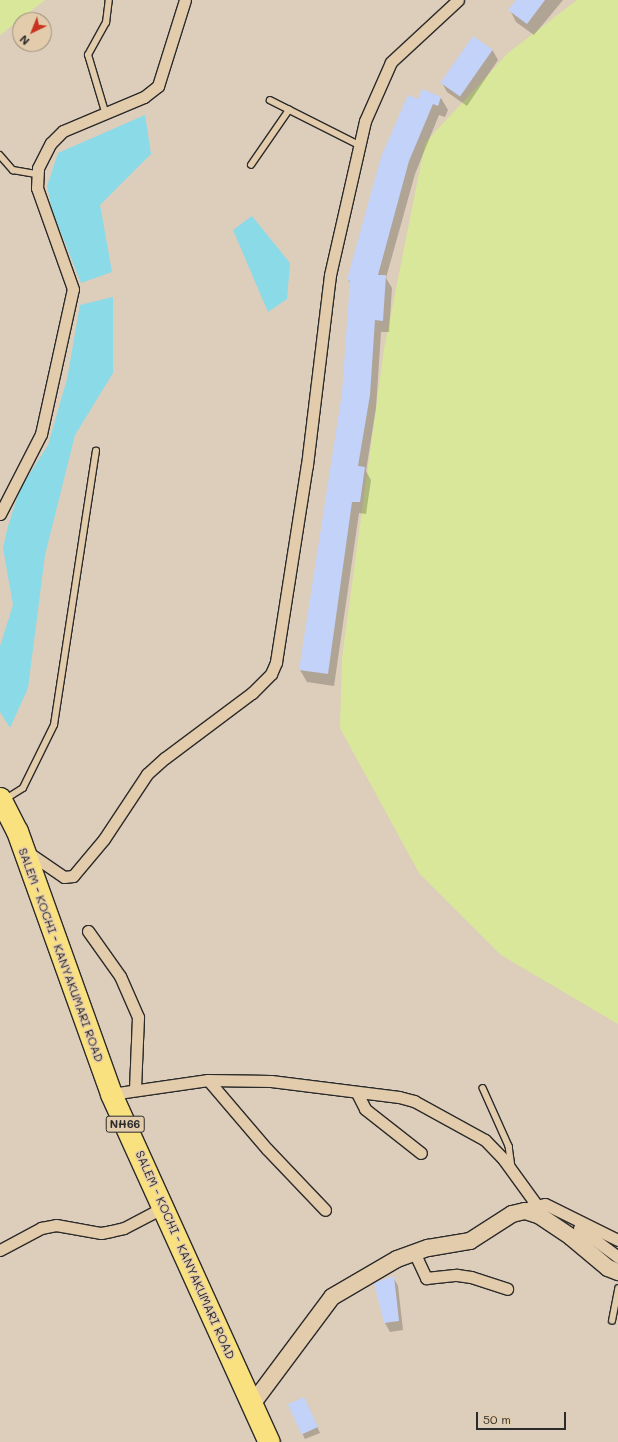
<!DOCTYPE html>
<html>
<head>
<meta charset="utf-8">
<style>
  body { margin:0 }
  #map { position:relative; width:618px; height:1442px; overflow:hidden; background:#ddcdbb; font-family:Mali,sans-serif }
  div>[style] { position:absolute }
  .green>* { inset:0; background:#d9e79a }
  .water>* { inset:0; background:#8bdae7 }
  .shadow>* { inset:0; background:#0003 }
  .building>* { inset:0; background:#c3d2f8; transform-origin:0 0 }
  .roads { filter:drop-shadow(1px 0 #2b2b2b) drop-shadow(-1px 0 #2b2b2b) drop-shadow(0 1px #2b2b2b) drop-shadow(0 -1px #2b2b2b) }
  .lane>* { height:5.5px; margin:-2.75px; padding:0 2.75px; transform-origin:2.75px; border-radius:2.75px; background:#e3ccac }
  .street>* { height:11px; margin:-5.5px; padding:0 5.5px; transform-origin:5.5px; border-radius:5.5px; background:#e3ccac }
  .secondary>* { height:16px; margin:-8px; padding:0 8px; transform-origin:8px; border-radius:8px; background:#e3ccac }
  .highway>* { height:21px; margin:-10.5px; padding:0 10.5px; transform-origin:10.5px; border-radius:10.5px; background:#fae180 }
  span { translate:-50% -50%; white-space:nowrap; text-align:center; line-height:1.15; -webkit-text-stroke:3px #e3ccac; paint-order:stroke }
  .shield-label span { padding:1px 3px; background:#e3ccac; border:1px solid; border-radius:3px; -webkit-text-stroke-width:0 }
  .shield-label { font-size:11px; color:#2b2b2b; font-weight:700 }
  .street-label { font-size:12px; color:#2b2b2b }
  .north { position:absolute; left:12px; top:12px; width:40px; height:40px; box-sizing:border-box; background:#e3ccac; border:1px solid #998c78; border-radius:50%; rotate:223deg; font-size:11px; font-weight:700; line-height:16px; text-align:center; color:#2b2b2b }
  .north::after { content:''; display:block; margin:auto; width:14px; height:18px; background:#c8321e; clip-path:polygon(50% 0,100% 100%,50% 72%,0 100%) }
  .scale { position:absolute; left:476px; top:1412px; width:90px; height:18px; box-sizing:border-box; border:2px solid #2b2b2b; border-top:0; padding-left:5px; font-size:12px; line-height:14px; white-space:nowrap; color:#2b2b2b; -webkit-text-stroke:3px #e3ccac; paint-order:stroke }
</style>
</head>
<body>
<div id="map">
  <div class="green">
    <i style="clip-path:polygon(0 0,45px 0,0 35px)"></i>
    <i style="clip-path:polygon(577px 0,618px 0,618px 1024px,501px 955px,419px 873px,340px 728px,342px 658px,384px 349px,425px 143px,508px 53px)"></i>
  </div>
  <div class="water">
    <i style="clip-path:polygon(145px 115px,151px 154px,100px 205px,112px 272px,81px 283px,52px 210px,47px 186px,58px 153px)"></i>
    <i style="clip-path:polygon(252px 216px,290px 263px,287px 299px,268px 312px,233px 230px)"></i>
    <i style="clip-path:polygon(113px 297px,113px 373px,75px 435px,45px 555px,28px 688px,10px 728px,0 712px,0 646px,13px 605px,3px 548px,8px 526px,20px 489px,48px 445px,67px 379px,80px 305px)"></i>
  </div>
  <div class="shadow">
    <i style="clip-path:polygon(517px 0,563px 0,534px 35px,516px 22px,510px 10px)"></i>
    <i style="clip-path:polygon(473px 38px,493px 51px,498px 60px,467px 106px,447px 92px,442px 83px)"></i>
    <i style="clip-path:polygon(423px 90px,441px 98px,448px 110px,445px 117px,439px 115px,415px 174px,386px 278px,392px 288px,389px 332px,381px 332px,376px 408px,366px 471px,371px 480px,366px 514px,359px 513px,334px 686px,307px 682px,300px 670px,343px 393px,351px 284px,348px 280px)"></i>
    <i style="clip-path:polygon(393px 1277px,398px 1286px,403px 1330px,390px 1332px,385px 1323px)"></i>
    <i style="clip-path:polygon(307px 1404px,320px 1433px,305px 1439px,289px 1406px)"></i>
  </div>
  <div class="building">
    <i style="clip-path:polygon(516px 0,545px 0,527px 24px,508px 10px)"></i>
    <i style="left:473px;top:36px;width:24px;height:57px;rotate:35deg"></i>
    <i style="clip-path:polygon(422px 89px,441px 97px,438px 106px,433px 104px,409px 161px,378px 275px,386px 275px,383px 321px,375px 320px,370px 395px,358px 466px,365px 467px,360px 502px,352px 502px,328px 674px,299px 670px,342px 393px,350px 281px,347px 280px,381px 157px,408px 95px,418px 99px)"></i>
    <i style="clip-path:polygon(394px 1276px,399px 1321px,384px 1323px,374px 1283px)"></i>
    <i style="left:304px;top:1397px;width:33px;height:18px;rotate:65deg"></i>
  </div>
  <div class="roads">
    <div class="lane">
      <i style="left:270px;top:100px;width:100px;rotate:26.8deg"></i>
      <i style="left:105px;top:112px;width:59px;rotate:-106.6deg"></i>
      <i style="left:88px;top:55px;width:37px;rotate:-61deg"></i>
      <i style="left:106px;top:23px;width:23px;rotate:-83deg"></i>
      <i style="left:0;top:155px;width:20px;rotate:49deg"></i>
      <i style="left:13px;top:170px;width:23px;rotate:10deg"></i>
      <i style="left:251px;top:165px;width:67px;rotate:-55.4deg"></i>
      <i style="left:4px;top:800px;width:22px;rotate:-32deg"></i>
      <i style="left:23px;top:788px;width:70px;rotate:-63.8deg"></i>
      <i style="left:54px;top:725px;width:277px;rotate:-81.3deg"></i>
      <i style="left:483px;top:1088px;width:64px;rotate:65.9deg"></i>
      <i style="left:509px;top:1146px;width:21px;rotate:82deg"></i>
      <i style="left:612px;top:1321px;width:33px;rotate:-79deg"></i>
    </div>
    <div class="street">
      <i style="left:0;top:514px;width:90px;rotate:-62.9deg"></i>
      <i style="left:41px;top:434px;width:148px;rotate:-77.6deg"></i>
      <i style="left:73px;top:289px;width:107px;rotate:-109.6deg"></i>
      <i style="left:37px;top:188px;width:20px;rotate:-87deg"></i>
      <i style="left:38px;top:168px;width:28px;rotate:-63deg"></i>
      <i style="left:51px;top:143px;width:17px;rotate:-45deg"></i>
      <i style="left:63px;top:131px;width:88px;rotate:-22.8deg"></i>
      <i style="left:144px;top:97px;width:18px;rotate:-38deg"></i>
      <i style="left:158px;top:86px;width:90px;rotate:-72.6deg"></i>
      <i style="left:26px;top:851px;width:46px;rotate:34.4deg"></i>
      <i style="left:64px;top:877px;width:9px;rotate:-6deg"></i>
      <i style="left:73px;top:876px;width:48px;rotate:-50deg"></i>
      <i style="left:104px;top:839px;width:78px;rotate:-56.5deg"></i>
      <i style="left:147px;top:774px;width:24px;rotate:-42deg"></i>
      <i style="left:165px;top:758px;width:109px;rotate:-36.8deg"></i>
      <i style="left:252px;top:693px;width:27px;rotate:-45deg"></i>
      <i style="left:271px;top:674px;width:13px;rotate:-67deg"></i>
      <i style="left:276px;top:662px;width:199px;rotate:-81.1deg"></i>
      <i style="left:307px;top:465px;width:191px;rotate:-83.1deg"></i>
      <i style="left:330px;top:275px;width:158px;rotate:-77.2deg"></i>
      <i style="left:365px;top:121px;width:64px;rotate:-66.2deg"></i>
      <i style="left:391px;top:62px;width:91px;rotate:-42.8deg"></i>
      <i style="left:88px;top:931px;width:55px;rotate:54.6deg"></i>
      <i style="left:120px;top:976px;width:45px;rotate:66.3deg"></i>
      <i style="left:138px;top:1017px;width:72px;rotate:92.4deg"></i>
      <i style="left:208px;top:1080px;width:91px;rotate:49.5deg"></i>
      <i style="left:267px;top:1149px;width:84px;rotate:46.4deg"></i>
      <i style="left:357px;top:1093px;width:18px;rotate:63deg"></i>
      <i style="left:365px;top:1109px;width:71px;rotate:38.2deg"></i>
      <i style="left:111px;top:1094px;width:98px;rotate:-8.2deg"></i>
      <i style="left:208px;top:1080px;width:63px;rotate:0.9deg"></i>
      <i style="left:271px;top:1081px;width:129px;rotate:7.1deg"></i>
      <i style="left:399px;top:1097px;width:16px;rotate:15deg"></i>
      <i style="left:414px;top:1101px;width:81px;rotate:28.8deg"></i>
      <i style="left:485px;top:1140px;width:28px;rotate:46deg"></i>
      <i style="left:504px;top:1160px;width:54px;rotate:54deg"></i>
      <i style="left:530px;top:1207px;width:15px;rotate:-11deg"></i>
      <i style="left:545px;top:1204px;width:81px;rotate:26.3deg"></i>
      <i style="left:579px;top:1228px;width:49px;rotate:36.6deg"></i>
      <i style="left:0;top:1250px;width:47px;rotate:-28.2deg"></i>
      <i style="left:41px;top:1228px;width:15px;rotate:-11deg"></i>
      <i style="left:56px;top:1225px;width:46px;rotate:10.1deg"></i>
      <i style="left:101px;top:1233px;width:10px;rotate:-11deg"></i>
      <i style="left:111px;top:1231px;width:13px;rotate:-13deg"></i>
      <i style="left:124px;top:1228px;width:45px;rotate:-27.7deg"></i>
      <i style="left:414px;top:1252px;width:29px;rotate:65deg"></i>
      <i style="left:426px;top:1278px;width:31px;rotate:-6deg"></i>
      <i style="left:457px;top:1275px;width:14px;rotate:8deg"></i>
      <i style="left:471px;top:1277px;width:38px;rotate:18deg"></i>
    </div>
    <div class="secondary">
      <i style="left:253px;top:1403px;width:132px;rotate:-53.3deg"></i>
      <i style="left:332px;top:1297px;width:75px;rotate:-30.3deg"></i>
      <i style="left:397px;top:1259px;width:33px;rotate:-20deg"></i>
      <i style="left:428px;top:1248px;width:43px;rotate:-9.5deg"></i>
      <i style="left:470px;top:1241px;width:50px;rotate:-32.7deg"></i>
      <i style="left:512px;top:1214px;width:13px;rotate:-13deg"></i>
      <i style="left:525px;top:1211px;width:16px;rotate:18deg"></i>
      <i style="left:540px;top:1216px;width:37px;rotate:34deg"></i>
      <i style="left:571px;top:1237px;width:48px;rotate:40deg"></i>
      <i style="left:608px;top:1268px;width:11px;rotate:22deg"></i>
    </div>
    <div class="highway">
      <i style="left:0;top:798px;width:37px;rotate:63deg"></i>
      <i style="left:17px;top:831px;width:279px;rotate:70.3deg"></i>
      <i style="left:111px;top:1094px;width:382px;rotate:65.6deg"></i>
    </div>
  </div>
  <div class="shield-label">
    <span style="left:125px;top:1124px">NH66</span>
  </div>
  <div class="street-label">
    <span style="left:61px;top:955px;rotate:70deg">SALEM - KOCHI - KANYAKUMARI ROAD</span>
    <span style="left:185px;top:1255px;rotate:66deg">SALEM - KOCHI - KANYAKUMARI ROAD</span>
  </div>
  <div class="north">N</div>
  <div class="scale">50 m</div>
</div>
</body>
</html>
